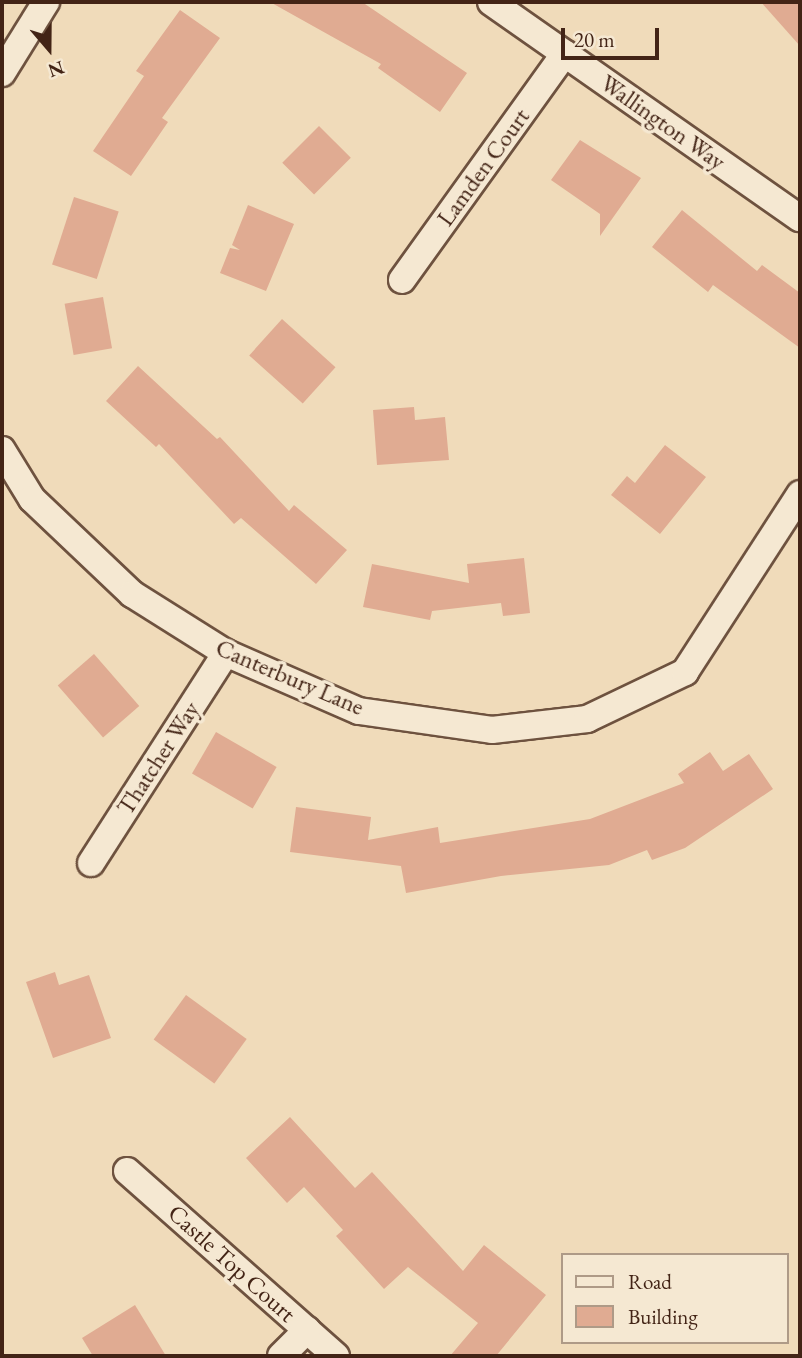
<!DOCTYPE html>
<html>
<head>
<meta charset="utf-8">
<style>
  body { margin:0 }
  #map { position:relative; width:802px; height:1358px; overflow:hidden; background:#f0dbba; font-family:"EB Garamond",serif }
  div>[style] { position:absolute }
  .building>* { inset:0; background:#e0ab92; transform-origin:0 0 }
  .roads { filter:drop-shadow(2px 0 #6e523f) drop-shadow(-2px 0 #6e523f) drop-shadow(0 2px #6e523f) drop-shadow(0 -2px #6e523f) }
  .street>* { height:26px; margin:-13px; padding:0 13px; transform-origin:13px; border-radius:13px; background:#f5e8d2 }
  span { translate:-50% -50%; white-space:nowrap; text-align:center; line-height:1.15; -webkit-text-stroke:7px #f5e8d2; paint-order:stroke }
  .street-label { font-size:24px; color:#432416 }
  .frame { position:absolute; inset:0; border:4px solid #432416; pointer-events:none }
  .legend { position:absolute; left:561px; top:1253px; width:228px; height:91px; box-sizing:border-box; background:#f5e8d2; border:2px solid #ae9a87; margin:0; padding:9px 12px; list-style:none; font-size:21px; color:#432416 }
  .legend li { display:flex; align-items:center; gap:14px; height:35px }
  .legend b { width:35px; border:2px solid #ae9a87 }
  .north { position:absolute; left:14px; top:14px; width:70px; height:70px; -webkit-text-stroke:5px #f5e8d2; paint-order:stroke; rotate:160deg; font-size:19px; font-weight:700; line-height:28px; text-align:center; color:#432416 }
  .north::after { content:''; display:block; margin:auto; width:24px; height:32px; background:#432416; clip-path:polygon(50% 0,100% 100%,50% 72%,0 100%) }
  .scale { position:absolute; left:561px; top:28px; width:98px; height:32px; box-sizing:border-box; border:4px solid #432416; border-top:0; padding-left:9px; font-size:21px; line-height:24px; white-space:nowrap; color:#432416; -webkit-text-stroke:5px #f5e8d2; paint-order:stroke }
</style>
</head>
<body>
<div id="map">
  <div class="building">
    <i style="clip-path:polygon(270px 2px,362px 2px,467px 73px,440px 112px,378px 68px,381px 64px)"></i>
    <i style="clip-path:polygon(761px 2px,800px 2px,800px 46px)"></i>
    <i style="clip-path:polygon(180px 10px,220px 38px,162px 118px,168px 122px,131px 176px,93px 151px,144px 76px,136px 71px)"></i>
    <i style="left:319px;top:126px;width:45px;height:52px;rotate:45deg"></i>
    <i style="clip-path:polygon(580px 140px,641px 178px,600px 236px,600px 214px,551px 180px)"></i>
    <i style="left:74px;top:197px;width:47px;height:71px;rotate:18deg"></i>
    <i style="clip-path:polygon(248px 205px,294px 224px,266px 291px,220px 273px,230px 248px,240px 250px,232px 245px)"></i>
    <i style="clip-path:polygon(682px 210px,757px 271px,762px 265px,800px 293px,800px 348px,713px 285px,708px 292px,652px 247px)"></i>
    <i style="left:103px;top:297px;width:52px;height:39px;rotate:80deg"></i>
    <i style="left:282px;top:319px;width:72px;height:49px;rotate:42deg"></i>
    <i style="clip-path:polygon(138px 366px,217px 439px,220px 437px,289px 511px,294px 505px,347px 550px,316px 584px,241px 518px,234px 524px,159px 444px,156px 447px,106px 401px)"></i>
    <i style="clip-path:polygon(414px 407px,415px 420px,445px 417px,449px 460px,377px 465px,373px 410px)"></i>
    <i style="clip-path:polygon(665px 445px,706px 477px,660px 534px,611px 495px,627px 476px,635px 483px)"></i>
    <i style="clip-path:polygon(524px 558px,530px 613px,503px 616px,501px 603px,432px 611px,430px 620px,363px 607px,372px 564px,469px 583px,467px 564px)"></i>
    <i style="left:94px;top:654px;width:69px;height:48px;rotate:49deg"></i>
    <i style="left:216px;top:732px;width:70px;height:48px;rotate:30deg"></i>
    <i style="clip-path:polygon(710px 752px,723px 771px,749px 754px,773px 789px,685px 848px,652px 860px,647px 850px,609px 865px,501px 876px,406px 893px,401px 866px,290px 852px,296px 807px,371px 817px,368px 840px,438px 827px,440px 843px,590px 819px,684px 783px,678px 774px)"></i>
    <i style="clip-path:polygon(55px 972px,59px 985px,89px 975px,111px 1038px,53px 1058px,26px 982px)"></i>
    <i style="left:186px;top:995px;width:75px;height:55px;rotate:36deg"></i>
    <i style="clip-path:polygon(290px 1117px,355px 1188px,372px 1172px,463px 1271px,484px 1245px,546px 1295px,496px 1356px,450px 1356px,478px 1323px,408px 1267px,384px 1289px,336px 1236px,343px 1230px,304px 1187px,287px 1203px,246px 1158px)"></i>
    <i style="clip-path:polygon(135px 1305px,166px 1356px,93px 1356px,82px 1338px)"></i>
  </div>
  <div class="roads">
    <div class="street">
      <i style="left:491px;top:2px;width:377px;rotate:35deg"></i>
      <i style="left:2px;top:73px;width:84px;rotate:-58.2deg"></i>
      <i style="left:402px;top:280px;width:279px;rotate:-54.3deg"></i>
      <i style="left:2px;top:450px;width:57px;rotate:58.5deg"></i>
      <i style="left:32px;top:499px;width:138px;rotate:43.5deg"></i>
      <i style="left:132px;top:594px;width:111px;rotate:32.1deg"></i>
      <i style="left:226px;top:653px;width:145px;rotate:23.6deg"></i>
      <i style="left:359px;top:711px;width:134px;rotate:8.1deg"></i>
      <i style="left:492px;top:730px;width:96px;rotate:-6.6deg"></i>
      <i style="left:587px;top:719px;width:109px;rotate:-25.6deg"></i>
      <i style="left:685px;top:672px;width:212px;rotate:-57.1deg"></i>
      <i style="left:91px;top:863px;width:250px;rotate:-57.3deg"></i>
      <i style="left:127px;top:1171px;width:279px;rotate:41.5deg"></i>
      <i style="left:281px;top:1356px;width:37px;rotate:-45deg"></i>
    </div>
  </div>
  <div class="street-label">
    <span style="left:663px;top:122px;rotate:35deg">Wallington Way</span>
    <span style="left:483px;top:167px;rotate:-54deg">Lamden Court</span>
    <span style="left:290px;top:677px;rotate:23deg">Canterbury Lane</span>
    <span style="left:158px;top:758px;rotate:-57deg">Thatcher Way</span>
    <span style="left:232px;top:1263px;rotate:42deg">Castle Top Court</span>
  </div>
  <div class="frame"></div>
  <ul class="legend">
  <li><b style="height:9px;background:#f5e8d2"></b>Road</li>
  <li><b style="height:19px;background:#e0ab92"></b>Building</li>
  </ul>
  <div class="north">N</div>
  <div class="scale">20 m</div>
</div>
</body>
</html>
